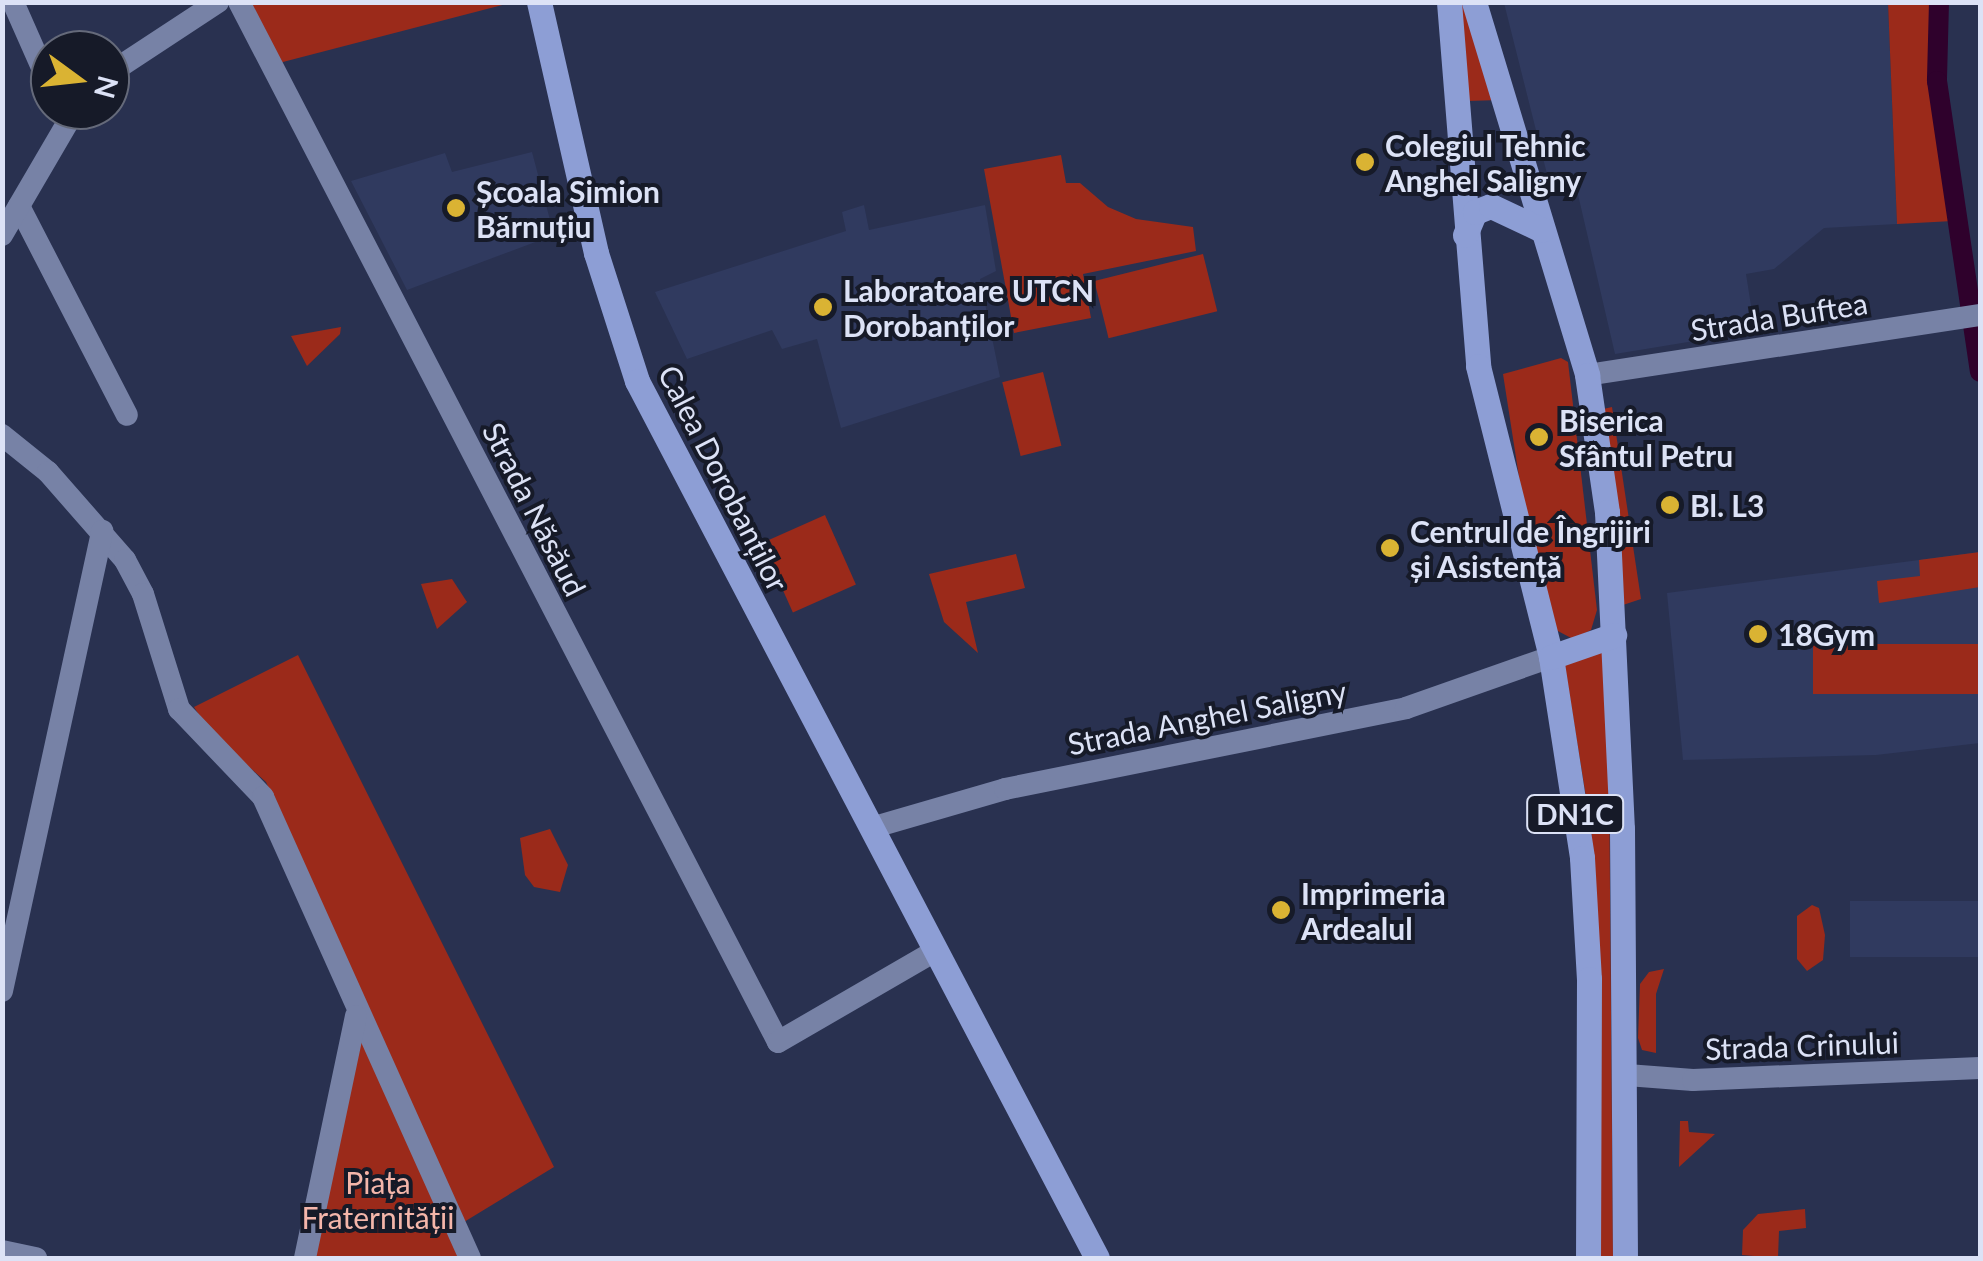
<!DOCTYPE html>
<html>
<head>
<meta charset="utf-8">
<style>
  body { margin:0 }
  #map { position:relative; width:1983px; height:1261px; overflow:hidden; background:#293150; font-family:Lato,sans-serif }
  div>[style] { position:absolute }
  .built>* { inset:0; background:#303a5f; transform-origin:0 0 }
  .green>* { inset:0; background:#9b2a1a; transform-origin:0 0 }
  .canal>* { height:20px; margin:-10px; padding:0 10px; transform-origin:10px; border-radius:10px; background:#2f012c }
  .minor>* { height:22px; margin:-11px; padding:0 11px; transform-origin:11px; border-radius:11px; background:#7782a6 }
  .major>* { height:25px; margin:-12.5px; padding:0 12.5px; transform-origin:12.5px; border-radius:12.5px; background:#8d9ed5 }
  .dots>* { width:28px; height:28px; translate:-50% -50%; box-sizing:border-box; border:5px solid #161a28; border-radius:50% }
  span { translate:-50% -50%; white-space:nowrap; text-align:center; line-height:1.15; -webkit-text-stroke:8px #161a28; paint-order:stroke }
  .shield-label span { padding:2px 8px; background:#161a28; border:2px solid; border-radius:8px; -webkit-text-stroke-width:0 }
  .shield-label { font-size:28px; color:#dce2f6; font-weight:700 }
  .poi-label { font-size:30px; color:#dce2f6; font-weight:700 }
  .left { translate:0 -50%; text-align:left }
  .street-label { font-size:30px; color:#dce2f6 }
  .park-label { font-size:30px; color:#f4b6aa }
  .frame { position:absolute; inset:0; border:5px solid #dce2f6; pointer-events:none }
  .north { position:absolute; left:30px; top:30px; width:100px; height:100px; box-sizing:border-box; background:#161a28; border:2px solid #656a7a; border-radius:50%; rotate:105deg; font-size:28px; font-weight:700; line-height:40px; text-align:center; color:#dce2f6 }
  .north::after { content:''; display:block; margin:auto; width:35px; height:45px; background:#dab333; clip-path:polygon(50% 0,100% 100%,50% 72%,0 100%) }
</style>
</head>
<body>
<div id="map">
  <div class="built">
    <i style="clip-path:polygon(1504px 3px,1888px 3px,1897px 224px,1824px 228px,1774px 269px,1746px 274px,1755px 331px,1615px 354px,1573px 173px,1548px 178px)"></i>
    <i style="clip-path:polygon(532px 152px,554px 235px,407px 290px,351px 181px,445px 153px,452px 172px)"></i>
    <i style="clip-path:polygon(864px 205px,869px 230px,985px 205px,996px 271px,980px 279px,1000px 377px,841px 428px,817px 339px,782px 349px,772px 330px,687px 359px,655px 292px,846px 231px,842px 212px)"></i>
    <i style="clip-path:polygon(1980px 552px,1980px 743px,1876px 755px,1683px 760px,1667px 593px)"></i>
    <i style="left:1980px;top:901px;width:56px;height:130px;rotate:90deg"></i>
  </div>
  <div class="green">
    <i style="clip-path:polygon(248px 3px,510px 3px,279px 63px)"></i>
    <i style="clip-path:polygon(1453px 3px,1471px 3px,1500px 100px,1467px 101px)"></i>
    <i style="clip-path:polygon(1888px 3px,1935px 3px,1928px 47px,1953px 221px,1897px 224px)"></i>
    <i style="clip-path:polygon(1061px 155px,1066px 183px,1080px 183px,1108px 207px,1136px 219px,1193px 227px,1196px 251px,1083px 274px,1091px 318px,1014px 333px,984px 169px)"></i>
    <i style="left:1203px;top:254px;width:59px;height:112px;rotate:76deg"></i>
    <i style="clip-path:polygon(341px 327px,340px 334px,307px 366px,291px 336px)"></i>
    <i style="clip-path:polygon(1561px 358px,1568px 362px,1597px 610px,1591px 630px,1573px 639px,1556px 630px,1524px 509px,1503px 374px)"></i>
    <i style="left:1043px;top:372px;width:76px;height:42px;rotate:76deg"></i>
    <i style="clip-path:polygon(1612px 407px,1641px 599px,1623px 605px,1599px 410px)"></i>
    <i style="left:825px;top:515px;width:76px;height:69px;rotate:66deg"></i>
    <i style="clip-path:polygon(1980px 552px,1980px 587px,1879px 603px,1877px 581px,1920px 576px,1919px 560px)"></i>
    <i style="clip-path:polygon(1016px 554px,1025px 588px,966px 602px,978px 653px,944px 622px,929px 574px)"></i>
    <i style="clip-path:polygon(452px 579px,467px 602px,437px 629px,421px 584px)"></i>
    <i style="left:1980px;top:644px;width:50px;height:167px;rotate:90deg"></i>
    <i style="clip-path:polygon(1608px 648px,1613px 1258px,1594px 1258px,1597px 925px,1591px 828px,1564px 661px)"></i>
    <i style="clip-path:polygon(298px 655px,554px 1167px,464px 1222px,266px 782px,209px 731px,194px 707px)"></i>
    <i style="clip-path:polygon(550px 829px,568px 865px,560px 892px,534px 887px,525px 875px,520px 838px)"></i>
    <i style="clip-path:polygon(1812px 905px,1819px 908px,1825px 935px,1823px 960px,1807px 971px,1797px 959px,1797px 916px)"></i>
    <i style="clip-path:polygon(1664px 969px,1656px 994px,1656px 1053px,1642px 1050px,1638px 1038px,1640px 984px,1649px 972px)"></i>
    <i style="clip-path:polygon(356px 1016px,470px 1258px,305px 1258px)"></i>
    <i style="clip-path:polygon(1680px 1121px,1688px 1121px,1689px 1132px,1715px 1134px,1679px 1167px)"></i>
    <i style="clip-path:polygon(1805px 1209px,1806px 1228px,1779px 1231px,1778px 1258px,1742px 1255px,1743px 1230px,1758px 1214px)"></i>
  </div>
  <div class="canal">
    <i style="left:1939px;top:2px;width:79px;rotate:91.5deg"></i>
    <i style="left:1937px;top:81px;width:294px;rotate:81.6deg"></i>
  </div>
  <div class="minor">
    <i style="left:13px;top:2px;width:92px;rotate:66.2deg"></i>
    <i style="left:239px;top:2px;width:1171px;rotate:62.6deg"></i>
    <i style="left:778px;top:1042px;width:181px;rotate:-30.1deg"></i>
    <i style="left:110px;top:73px;width:129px;rotate:-33.3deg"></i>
    <i style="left:19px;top:206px;width:235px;rotate:62.7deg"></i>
    <i style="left:2px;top:235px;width:145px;rotate:-59.7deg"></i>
    <i style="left:1587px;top:375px;width:398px;rotate:-8.7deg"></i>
    <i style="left:2px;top:435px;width:59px;rotate:38.8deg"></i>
    <i style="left:48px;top:472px;width:117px;rotate:48.8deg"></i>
    <i style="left:125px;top:560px;width:38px;rotate:62deg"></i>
    <i style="left:143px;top:594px;width:121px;rotate:72.6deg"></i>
    <i style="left:179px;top:709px;width:122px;rotate:46.3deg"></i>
    <i style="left:263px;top:797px;width:505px;rotate:65.82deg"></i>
    <i style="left:871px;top:828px;width:140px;rotate:-16.2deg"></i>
    <i style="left:1005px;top:789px;width:409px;rotate:-11.4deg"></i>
    <i style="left:1406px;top:708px;width:154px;rotate:-19.4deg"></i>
    <i style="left:2px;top:991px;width:471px;rotate:-77.7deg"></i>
    <i style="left:1627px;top:1075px;width:66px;rotate:4.3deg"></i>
    <i style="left:1693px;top:1080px;width:287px;rotate:-2.4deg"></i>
    <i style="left:2px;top:1251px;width:35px;rotate:12deg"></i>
    <i style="left:305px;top:1258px;width:247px;rotate:-78.1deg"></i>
  </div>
  <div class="major">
    <i style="left:539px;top:2px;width:257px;rotate:77.2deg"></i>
    <i style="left:596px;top:253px;width:134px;rotate:72.2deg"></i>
    <i style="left:637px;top:381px;width:990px;rotate:62.32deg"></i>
    <i style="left:1449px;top:2px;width:365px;rotate:85.4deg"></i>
    <i style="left:1478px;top:366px;width:300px;rotate:75.9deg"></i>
    <i style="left:1551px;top:657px;width:203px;rotate:81.2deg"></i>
    <i style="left:1582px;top:858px;width:121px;rotate:86.7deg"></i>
    <i style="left:1589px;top:979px;width:279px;rotate:90.2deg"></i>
    <i style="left:1474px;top:2px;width:390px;rotate:73.1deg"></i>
    <i style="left:1587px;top:375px;width:138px;rotate:81.7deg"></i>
    <i style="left:1607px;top:512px;width:317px;rotate:87.3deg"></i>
    <i style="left:1622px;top:829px;width:429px;rotate:89.6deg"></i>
    <i style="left:1465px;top:235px;width:25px;rotate:-67deg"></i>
    <i style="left:1475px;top:212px;width:17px;rotate:-21deg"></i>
    <i style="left:1491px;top:206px;width:56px;rotate:25.2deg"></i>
    <i style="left:1551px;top:657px;width:67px;rotate:-19.2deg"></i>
  </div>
  <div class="dots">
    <i style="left:1365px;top:162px;background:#dab333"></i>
    <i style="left:456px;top:208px;background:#dab333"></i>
    <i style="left:823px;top:307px;background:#dab333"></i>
    <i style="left:1539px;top:437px;background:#dab333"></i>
    <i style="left:1670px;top:505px;background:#dab333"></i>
    <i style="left:1390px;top:548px;background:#dab333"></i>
    <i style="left:1758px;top:634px;background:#dab333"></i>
    <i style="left:1281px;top:910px;background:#dab333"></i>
  </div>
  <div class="shield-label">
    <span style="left:1575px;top:814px">DN1C</span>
  </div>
  <div class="poi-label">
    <span class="left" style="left:1385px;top:162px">Colegiul Tehnic<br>Anghel Saligny</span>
    <span class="left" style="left:476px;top:208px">Școala Simion<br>Bărnuțiu</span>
    <span class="left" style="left:843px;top:307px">Laboratoare UTCN<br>Dorobanților</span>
    <span class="left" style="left:1559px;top:437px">Biserica<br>Sfântul Petru</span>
    <span class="left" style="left:1690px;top:505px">Bl. L3</span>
    <span class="left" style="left:1410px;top:548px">Centrul de Îngrijiri<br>și Asistență</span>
    <span class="left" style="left:1778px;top:634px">18Gym</span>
    <span class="left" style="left:1301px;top:910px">Imprimeria<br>Ardealul</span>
  </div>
  <div class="street-label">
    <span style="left:1779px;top:316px;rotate:-9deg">Strada Buftea</span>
    <span style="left:724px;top:478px;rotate:63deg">Calea Dorobanților</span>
    <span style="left:535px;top:509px;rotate:63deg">Strada Năsăud</span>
    <span style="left:1207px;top:717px;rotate:-11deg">Strada Anghel Saligny</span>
    <span style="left:1802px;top:1045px;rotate:-2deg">Strada Crinului</span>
  </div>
  <div class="park-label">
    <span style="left:378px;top:1199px">Piața<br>Fraternității</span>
  </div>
  <div class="frame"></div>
  <div class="north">N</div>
</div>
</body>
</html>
